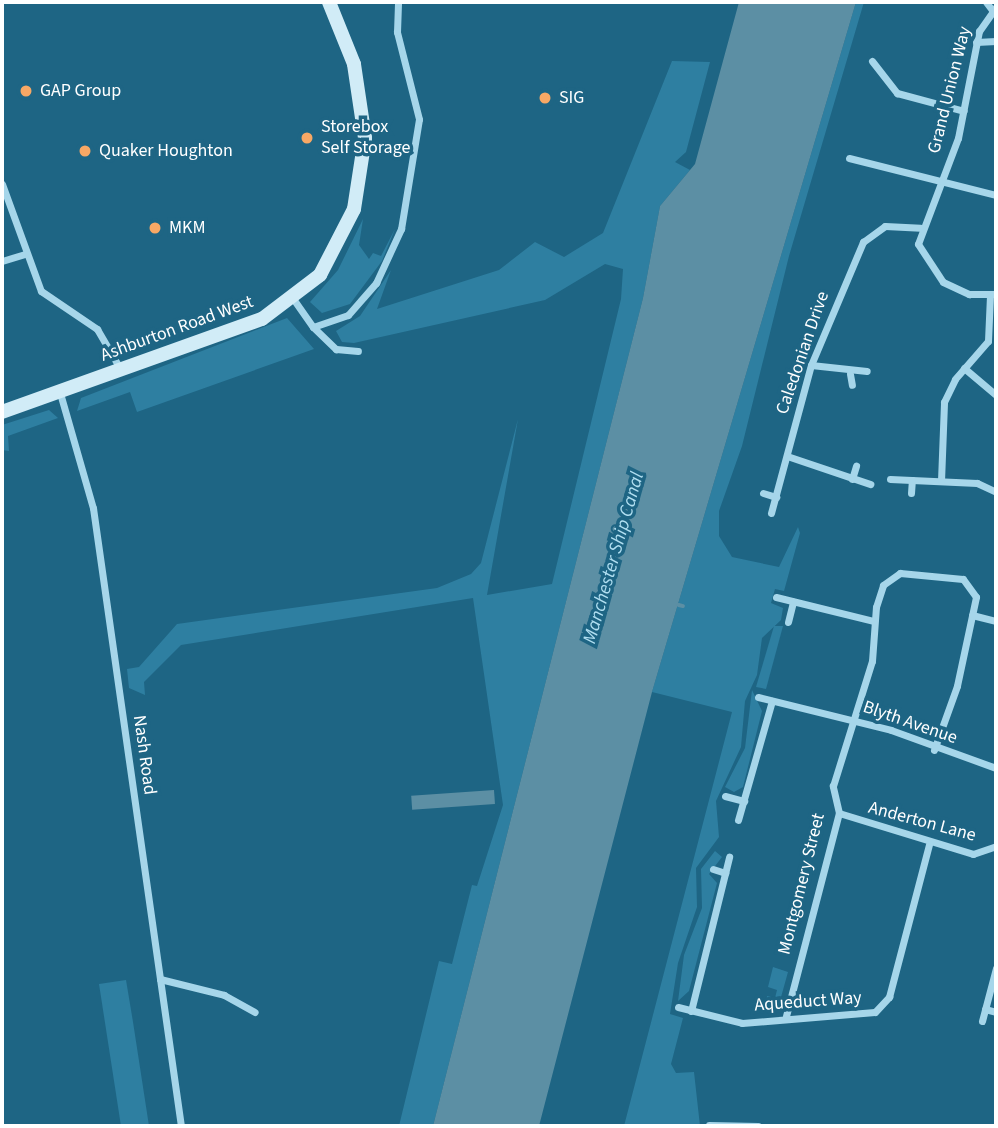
<!DOCTYPE html>
<html>
<head>
<meta charset="utf-8">
<style>
  body { margin:0 }
  #map { position:relative; width:998px; height:1128px; overflow:hidden; background:#1e6584; font-family:"Source Sans 3",sans-serif }
  div>[style] { position:absolute }
  .green>* { inset:0; background:#2e7fa1 }
  .water>* { inset:0; background:#5c8fa4; transform-origin:0 0 }
  .stream>* { height:3.5px; margin:-1.75px; padding:0 1.75px; transform-origin:1.75px; border-radius:1.75px; background:#5c8fa4 }
  .street>* { height:7px; margin:-3.5px; padding:0 3.5px; transform-origin:3.5px; border-radius:3.5px; background:#a6d6ea }
  .secondary>* { height:14px; margin:-7px; padding:0 7px; transform-origin:7px; border-radius:7px; background:#d1ecf7 }
  .dots>* { width:19px; height:19px; translate:-50% -50%; box-sizing:border-box; border:4px solid #1e6584; border-radius:50% }
  span { translate:-50% -50%; white-space:nowrap; text-align:center; line-height:1.15; -webkit-text-stroke:7px #1e6584; paint-order:stroke }
  .street-label { font-size:18px; color:#fff }
  .poi-label { font-size:18px; color:#fff }
  .left { translate:0 -50%; text-align:left }
  .water-label { font-size:19px; color:#b1dff1; font-style:italic }
  .frame { position:absolute; inset:0; border:4px solid #fff; pointer-events:none }
</style>
</head>
<body>
<div id="map">
  <div class="green">
    <i style="clip-path:polygon(856px 2px,864px 2px,789px 256px,742px 446px,719px 511px,719px 536px,732px 557px,779px 567px,798px 527px,800px 533px,784px 591px,775px 589px,771px 603px,783px 608px,781px 620px,762px 638px,757px 675px,745px 701px,741px 747px,716px 801px,719px 837px,696px 868px,697px 907px,678px 963px,670px 1014px,683px 1018px,671px 1064px,676px 1073px,694px 1072px,700px 1126px,624px 1126px,732px 712px,652px 692px)"></i>
    <i style="clip-path:polygon(672px 61px,710px 62px,686px 152px,675px 162px,690px 170px,660px 206px,643px 298px,433px 1126px,399px 1126px,439px 961px,452px 964px,472px 885px,477px 886px,503px 805px,473px 598px,181px 645px,144px 682px,145px 695px,129px 688px,127px 669px,139px 667px,177px 624px,437px 588px,471px 574px,481px 563px,518px 419px,487px 595px,552px 584px,621px 299px,623px 269px,605px 264px,545px 300px,354px 343px,342px 342px,336px 331px,360px 316px,391px 270px,377px 309px,499px 270px,535px 242px,564px 257px,603px 233px)"></i>
    <i style="clip-path:polygon(363px 219px,359px 245px,369px 259px,373px 253px,381px 256px,395px 229px,382px 261px,350px 304px,322px 313px,310px 302px,338px 270px)"></i>
    <i style="clip-path:polygon(287px 318px,314px 349px,137px 412px,130px 392px,77px 411px,81px 398px)"></i>
    <i style="clip-path:polygon(49px 410px,58px 418px,8px 436px,9px 451px,2px 450px,2px 425px)"></i>
    <i style="clip-path:polygon(774px 626px,783px 626px,766px 689px,756px 687px)"></i>
    <i style="clip-path:polygon(752px 690px,762px 711px,743px 787px,734px 792px,725px 787px,745px 748px)"></i>
    <i style="clip-path:polygon(715px 851px,722px 857px,709px 874px,717px 883px,689px 991px,678px 1001px,684px 955px,702px 908px,701px 869px)"></i>
    <i style="clip-path:polygon(773px 967px,788px 972px,778px 1008px,766px 1011px,767px 996px,775px 998px,777px 990px,768px 987px)"></i>
    <i style="clip-path:polygon(126px 980px,133px 1022px,149px 1126px,121px 1126px,99px 984px)"></i>
  </div>
  <div class="water">
    <i style="clip-path:polygon(739px 2px,856px 2px,652px 692px,539px 1126px,433px 1126px,643px 298px,660px 206px,695px 164px)"></i>
    <i style="left:494px;top:790px;width:14px;height:83px;rotate:86deg"></i>
  </div>
  <div class="stream">
    <i style="left:679px;top:605px;width:4px;rotate:14deg"></i>
  </div>
  <div class="street">
    <i style="left:986px;top:2px;width:10px;rotate:53deg"></i>
    <i style="left:996px;top:7px;width:29px;rotate:125deg"></i>
    <i style="left:979px;top:31px;width:109px;rotate:101.1deg"></i>
    <i style="left:958px;top:138px;width:113px;rotate:110.7deg"></i>
    <i style="left:918px;top:244px;width:45px;rotate:56.7deg"></i>
    <i style="left:943px;top:282px;width:29px;rotate:25deg"></i>
    <i style="left:969px;top:294px;width:27px"></i>
    <i style="left:976px;top:42px;width:20px;rotate:-3deg"></i>
    <i style="left:872px;top:61px;width:41px;rotate:52deg"></i>
    <i style="left:897px;top:93px;width:69px;rotate:15deg"></i>
    <i style="left:849px;top:158px;width:152px;rotate:14.1deg"></i>
    <i style="left:2px;top:184px;width:114px;rotate:70deg"></i>
    <i style="left:41px;top:291px;width:68px;rotate:34.2deg"></i>
    <i style="left:97px;top:329px;width:48px;rotate:59.7deg"></i>
    <i style="left:2px;top:261px;width:24px;rotate:-17deg"></i>
    <i style="left:294px;top:300px;width:33px;rotate:55deg"></i>
    <i style="left:313px;top:327px;width:37px;rotate:-19deg"></i>
    <i style="left:348px;top:315px;width:43px;rotate:-48.8deg"></i>
    <i style="left:376px;top:283px;width:60px;rotate:-65.2deg"></i>
    <i style="left:401px;top:229px;width:111px;rotate:-80.7deg"></i>
    <i style="left:419px;top:119px;width:90px;rotate:-104.2deg"></i>
    <i style="left:397px;top:32px;width:30px;rotate:-88deg"></i>
    <i style="left:313px;top:327px;width:32px;rotate:44deg"></i>
    <i style="left:336px;top:349px;width:22px;rotate:5deg"></i>
    <i style="left:811px;top:365px;width:56px;rotate:6.1deg"></i>
    <i style="left:964px;top:368px;width:42px;rotate:40.2deg"></i>
    <i style="left:850px;top:374px;width:11px;rotate:80deg"></i>
    <i style="left:60px;top:393px;width:120px;rotate:74deg"></i>
    <i style="left:93px;top:508px;width:624px;rotate:81.9deg"></i>
    <i style="left:787px;top:456px;width:88px;rotate:18.6deg"></i>
    <i style="left:852px;top:479px;width:14px;rotate:-73deg"></i>
    <i style="left:890px;top:479px;width:87px;rotate:2.6deg"></i>
    <i style="left:977px;top:483px;width:21px;rotate:25deg"></i>
    <i style="left:941px;top:481px;width:79px;rotate:-87.8deg"></i>
    <i style="left:944px;top:402px;width:25px;rotate:-64deg"></i>
    <i style="left:955px;top:379px;width:50px;rotate:-49deg"></i>
    <i style="left:988px;top:341px;width:46px;rotate:-87.5deg"></i>
    <i style="left:763px;top:493px;width:14px;rotate:17deg"></i>
    <i style="left:911px;top:493px;width:13px;rotate:-86deg"></i>
    <i style="left:771px;top:513px;width:153px;rotate:-74.9deg"></i>
    <i style="left:811px;top:365px;width:134px;rotate:-67.1deg"></i>
    <i style="left:863px;top:242px;width:27px;rotate:-36deg"></i>
    <i style="left:885px;top:226px;width:35px;rotate:3deg"></i>
    <i style="left:776px;top:597px;width:101px;rotate:13.8deg"></i>
    <i style="left:972px;top:615px;width:25px;rotate:14deg"></i>
    <i style="left:788px;top:622px;width:21px;rotate:-76deg"></i>
    <i style="left:758px;top:697px;width:137px;rotate:13.9deg"></i>
    <i style="left:891px;top:730px;width:112px;rotate:19.9deg"></i>
    <i style="left:725px;top:796px;width:20px;rotate:15deg"></i>
    <i style="left:839px;top:813px;width:140px;rotate:17deg"></i>
    <i style="left:973px;top:854px;width:24px;rotate:-19deg"></i>
    <i style="left:738px;top:820px;width:124px;rotate:-74.1deg"></i>
    <i style="left:713px;top:869px;width:13px;rotate:18deg"></i>
    <i style="left:160px;top:979px;width:66px;rotate:14deg"></i>
    <i style="left:224px;top:995px;width:35px;rotate:29deg"></i>
    <i style="left:678px;top:1007px;width:66px;rotate:14deg"></i>
    <i style="left:742px;top:1023px;width:133px;rotate:-4.7deg"></i>
    <i style="left:875px;top:1012px;width:21px;rotate:-47deg"></i>
    <i style="left:889px;top:997px;width:158px;rotate:-75.3deg"></i>
    <i style="left:985px;top:1009px;width:11px;rotate:15deg"></i>
    <i style="left:691px;top:1011px;width:159px;rotate:-76.1deg"></i>
    <i style="left:786px;top:1016px;width:210px;rotate:-75.4deg"></i>
    <i style="left:839px;top:813px;width:28px;rotate:-103deg"></i>
    <i style="left:833px;top:786px;width:131px;rotate:-72.7deg"></i>
    <i style="left:872px;top:661px;width:54px;rotate:-85.8deg"></i>
    <i style="left:876px;top:607px;width:23px;rotate:-72deg"></i>
    <i style="left:883px;top:585px;width:21px;rotate:-35deg"></i>
    <i style="left:900px;top:573px;width:63px;rotate:5.4deg"></i>
    <i style="left:963px;top:579px;width:22px;rotate:54deg"></i>
    <i style="left:976px;top:597px;width:91px;rotate:102.1deg"></i>
    <i style="left:957px;top:686px;width:68px;rotate:109.8deg"></i>
    <i style="left:982px;top:1021px;width:55px;rotate:-75.2deg"></i>
    <i style="left:709px;top:1125px;width:49px;rotate:1.2deg"></i>
  </div>
  <div class="secondary">
    <i style="left:2px;top:412px;width:276px;rotate:-19.7deg"></i>
    <i style="left:262px;top:319px;width:73px;rotate:-37.2deg"></i>
    <i style="left:320px;top:275px;width:74px;rotate:-62.7deg"></i>
    <i style="left:354px;top:209px;width:72px;rotate:-81.2deg"></i>
    <i style="left:365px;top:138px;width:75px;rotate:-98.5deg"></i>
    <i style="left:354px;top:64px;width:67px;rotate:-112deg"></i>
  </div>
  <div class="dots">
    <i style="left:26px;top:91px;background:#f8a865"></i>
    <i style="left:545px;top:98px;background:#f8a865"></i>
    <i style="left:307px;top:138px;background:#f8a865"></i>
    <i style="left:85px;top:151px;background:#f8a865"></i>
    <i style="left:155px;top:228px;background:#f8a865"></i>
  </div>
  <div class="street-label">
    <span style="left:950px;top:90px;rotate:-76deg">Grand Union Way</span>
    <span style="left:177px;top:329px;rotate:-20deg">Ashburton Road West</span>
    <span style="left:803px;top:353px;rotate:-71deg">Caledonian Drive</span>
    <span style="left:910px;top:723px;rotate:19deg">Blyth Avenue</span>
    <span style="left:144px;top:755px;rotate:82deg">Nash Road</span>
    <span style="left:922px;top:822px;rotate:15deg">Anderton Lane</span>
    <span style="left:802px;top:884px;rotate:-76deg">Montgomery Street</span>
    <span style="left:808px;top:1002px;rotate:-4deg">Aqueduct Way</span>
  </div>
  <div class="poi-label">
    <span class="left" style="left:40px;top:91px">GAP Group</span>
    <span class="left" style="left:559px;top:98px">SIG</span>
    <span class="left" style="left:321px;top:138px">Storebox<br>Self Storage</span>
    <span class="left" style="left:99px;top:151px">Quaker Houghton</span>
    <span class="left" style="left:169px;top:228px">MKM</span>
  </div>
  <div class="water-label">
    <span style="left:614px;top:558px;rotate:-74deg">Manchester Ship Canal</span>
  </div>
  <div class="frame"></div>
</div>
</body>
</html>
